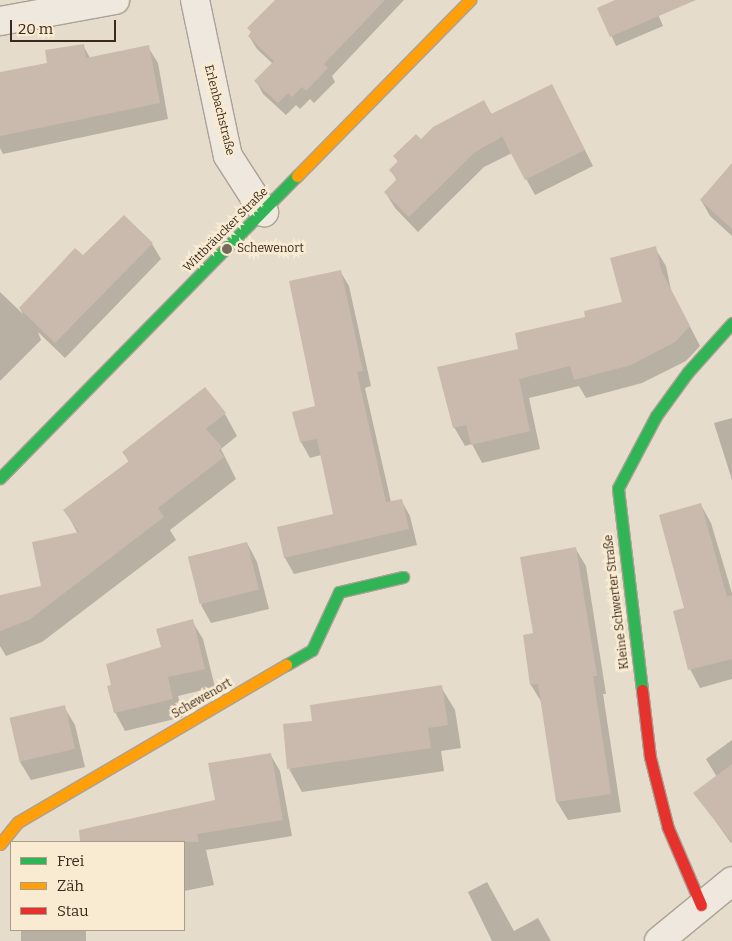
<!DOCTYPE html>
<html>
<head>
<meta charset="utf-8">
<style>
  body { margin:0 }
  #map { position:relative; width:732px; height:941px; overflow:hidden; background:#e6dccc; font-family:Bitter,serif }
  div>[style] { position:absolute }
  .shadow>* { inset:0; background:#0003; transform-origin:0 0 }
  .building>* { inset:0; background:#cabaad; transform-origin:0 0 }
  .roads { filter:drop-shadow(1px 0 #aba195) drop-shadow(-1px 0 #aba195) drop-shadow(0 1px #aba195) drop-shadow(0 -1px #aba195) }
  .street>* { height:28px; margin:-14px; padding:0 14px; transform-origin:14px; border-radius:14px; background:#eee8de }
  .fast>* { height:11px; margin:-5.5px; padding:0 5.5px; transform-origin:5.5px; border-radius:5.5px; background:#30b455 }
  .slow>* { height:11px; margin:-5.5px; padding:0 5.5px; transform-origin:5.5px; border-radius:5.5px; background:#ff9f0a }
  .jam>* { height:11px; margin:-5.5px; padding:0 5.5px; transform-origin:5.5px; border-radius:5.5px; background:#e5322d }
  .dots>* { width:14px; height:14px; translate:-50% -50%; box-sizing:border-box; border:2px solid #f8ebd1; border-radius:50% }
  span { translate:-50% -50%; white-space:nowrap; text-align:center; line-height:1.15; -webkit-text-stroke:5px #f8ebd1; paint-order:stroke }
  .street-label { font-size:12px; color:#3a291c }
  .poi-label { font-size:12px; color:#3a291c }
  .left { translate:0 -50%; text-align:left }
  .legend { position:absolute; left:10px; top:841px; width:175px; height:90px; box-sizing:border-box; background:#f8ebd1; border:1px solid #ac9d89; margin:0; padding:6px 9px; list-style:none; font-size:15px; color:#3a291c }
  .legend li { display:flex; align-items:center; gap:10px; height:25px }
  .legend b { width:25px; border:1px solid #ac9d89 }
  .scale { position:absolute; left:10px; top:20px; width:106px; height:22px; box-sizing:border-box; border:2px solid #3a291c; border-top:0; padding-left:6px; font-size:15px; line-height:18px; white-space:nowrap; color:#3a291c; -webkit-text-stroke:4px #f8ebd1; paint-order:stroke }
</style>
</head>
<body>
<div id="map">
  <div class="shadow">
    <i style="clip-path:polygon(316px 0,404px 0,332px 76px,335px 82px,314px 103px,310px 99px,300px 109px,296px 105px,286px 115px,263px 94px,256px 81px,273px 64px,257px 49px,249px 36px)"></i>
    <i style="clip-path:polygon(618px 0,652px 0,663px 26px,616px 46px,599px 8px)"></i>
    <i style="clip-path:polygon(83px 45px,90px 58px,148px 47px,158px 63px,168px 119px,3px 154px,0 148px,0 73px,48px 64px)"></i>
    <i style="clip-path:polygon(484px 101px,492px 115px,560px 101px,593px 166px,535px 195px,512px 153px,484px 167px,418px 232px,395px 208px,385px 192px,397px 181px,391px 170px,398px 162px,395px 156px)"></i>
    <i style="clip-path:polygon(732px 165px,732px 236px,710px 216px,701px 200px)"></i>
    <i style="clip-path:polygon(152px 244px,161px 259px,65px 358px,38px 332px,41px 340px,0 381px,0 292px,23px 314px,20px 308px,83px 257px)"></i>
    <i style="clip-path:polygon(655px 248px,666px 266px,671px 290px,700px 346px,686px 361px,642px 383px,586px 398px,579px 386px,529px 398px,540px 449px,482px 463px,472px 444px,465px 446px,454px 427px,520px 350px,623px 303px)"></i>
    <i style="clip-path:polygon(340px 271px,349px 286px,371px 386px,365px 388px,391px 502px,401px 500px,410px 516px,417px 545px,294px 574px,285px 558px,278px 528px,335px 515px,321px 455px,310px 458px,301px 442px,294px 413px,317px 407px)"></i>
    <i style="clip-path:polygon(225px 414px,237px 436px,221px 449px,236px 479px,170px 530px,176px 540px,42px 642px,6px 656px,0 646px,0 597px,43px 587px,78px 534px,65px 510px,129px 462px,123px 452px)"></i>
    <i style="clip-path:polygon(732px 418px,732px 480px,714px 423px)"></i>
    <i style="clip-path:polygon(701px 505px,711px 523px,732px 593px,732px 679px,700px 688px,690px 669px,686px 609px)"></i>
    <i style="clip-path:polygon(247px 543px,257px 562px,269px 609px,211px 623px,201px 605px)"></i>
    <i style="clip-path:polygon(575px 548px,586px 566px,606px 694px,603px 694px,621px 812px,568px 820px,557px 802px,542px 703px,531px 685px)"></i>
    <i style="clip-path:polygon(192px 621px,203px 639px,215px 687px,178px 696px,183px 717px,125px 731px,115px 712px,162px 648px)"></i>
    <i style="clip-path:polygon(441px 687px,455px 710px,461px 748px,441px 751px,444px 771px,302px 792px,289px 769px)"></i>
    <i style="clip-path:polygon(64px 707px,75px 725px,85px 767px,31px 780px,20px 762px)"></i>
    <i style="clip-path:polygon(732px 740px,732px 842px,731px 843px,695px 793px,717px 777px,706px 759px)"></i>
    <i style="clip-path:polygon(270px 754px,280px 771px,292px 836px,206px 850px,214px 885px,184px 891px,184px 842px,85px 842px,216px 801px)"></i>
    <i style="clip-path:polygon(487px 882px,514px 931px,538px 918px,551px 941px,492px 941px,468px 892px)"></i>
    <i style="left:21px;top:930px;width:65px;height:11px"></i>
  </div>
  <div class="building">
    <i style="clip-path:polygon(275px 0,385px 0,324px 64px,328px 68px,306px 91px,302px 87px,292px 97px,288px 93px,278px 103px,254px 81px,274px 61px,248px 36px,251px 32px,247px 28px)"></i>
    <i style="clip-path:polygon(615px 0,696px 0,610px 37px,597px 8px)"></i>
    <i style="clip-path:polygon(84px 44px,86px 58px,149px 45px,160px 103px,0 136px,0 72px,47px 63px,45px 50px)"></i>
    <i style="clip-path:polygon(552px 84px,585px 150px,525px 180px,495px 123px,502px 137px,475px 152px,409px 217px,384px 192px,397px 179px,389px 170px,398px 161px,393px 156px,416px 134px,421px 139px,433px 127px,484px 100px,491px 114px)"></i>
    <i style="clip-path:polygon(732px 163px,732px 229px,700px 200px)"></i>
    <i style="clip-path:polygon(124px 215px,153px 243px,55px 343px,19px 308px,75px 248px,83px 255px)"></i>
    <i style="clip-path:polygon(656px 246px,661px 270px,690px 326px,675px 342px,631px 365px,574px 380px,570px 366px,519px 379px,530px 431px,471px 445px,466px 425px,453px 428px,437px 367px,518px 349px,515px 333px,585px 317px,584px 311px,622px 302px,610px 258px)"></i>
    <i style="clip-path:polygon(341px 270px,363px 371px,357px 372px,386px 502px,402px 499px,409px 529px,284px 558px,277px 527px,333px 514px,317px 439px,300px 442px,292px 412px,315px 406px,289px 281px)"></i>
    <i style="clip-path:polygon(205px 387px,226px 413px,206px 429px,222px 447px,219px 450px,224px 457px,158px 508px,164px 517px,29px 620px,0 631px,0 595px,41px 586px,32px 542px,79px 532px,63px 510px,129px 461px,122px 452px)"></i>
    <i style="clip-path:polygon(701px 503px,727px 597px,732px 595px,732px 659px,688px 670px,673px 611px,684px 608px,659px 515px)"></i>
    <i style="left:247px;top:542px;width:49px;height:61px;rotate:76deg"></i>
    <i style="clip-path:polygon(576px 547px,597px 676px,593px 676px,611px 794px,556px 802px,538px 684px,530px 685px,523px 635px,533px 633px,520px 557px)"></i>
    <i style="clip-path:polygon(193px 619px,205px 669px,168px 677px,173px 699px,114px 713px,107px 686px,111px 685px,106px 664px,161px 647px,156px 629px)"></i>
    <i style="clip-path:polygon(442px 685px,448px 725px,428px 728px,431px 748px,287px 769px,283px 724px,312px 721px,310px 705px)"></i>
    <i style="left:65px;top:705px;width:45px;height:57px;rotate:77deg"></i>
    <i style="clip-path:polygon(271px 753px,283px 820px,197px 834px,199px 842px,80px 842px,79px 830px,215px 800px,208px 763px)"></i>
    <i style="clip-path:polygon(732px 764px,732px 842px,693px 793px)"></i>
  </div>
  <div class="roads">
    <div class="street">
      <i style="left:195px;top:0;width:159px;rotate:78.1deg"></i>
      <i style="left:228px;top:156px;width:67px;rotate:57.3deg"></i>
      <i style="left:0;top:21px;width:117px;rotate:-10.3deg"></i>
      <i style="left:659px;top:941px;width:94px;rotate:-39.4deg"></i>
    </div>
    <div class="fast">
      <i style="left:0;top:478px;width:424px;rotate:-45.5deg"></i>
      <i style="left:286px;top:665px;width:30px;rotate:-30deg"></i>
      <i style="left:312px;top:650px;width:64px;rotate:-65deg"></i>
      <i style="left:339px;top:592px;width:66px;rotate:-13.2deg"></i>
      <i style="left:642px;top:690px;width:203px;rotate:-96.8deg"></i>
      <i style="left:618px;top:488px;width:81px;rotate:-62.2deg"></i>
      <i style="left:656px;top:416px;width:54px;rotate:-54deg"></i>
      <i style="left:688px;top:372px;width:66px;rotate:-48.1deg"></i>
    </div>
    <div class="slow">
      <i style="left:297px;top:176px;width:247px;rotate:-45.5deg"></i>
      <i style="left:0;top:844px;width:28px;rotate:-51deg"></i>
      <i style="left:18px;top:822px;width:311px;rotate:-30.4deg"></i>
    </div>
    <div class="jam">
      <i style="left:642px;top:690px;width:67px;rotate:83.2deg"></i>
      <i style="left:650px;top:757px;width:73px;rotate:75.8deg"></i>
      <i style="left:668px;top:828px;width:84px;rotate:66.8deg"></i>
    </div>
  </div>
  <div class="dots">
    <i style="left:227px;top:249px;background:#76685a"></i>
  </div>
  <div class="street-label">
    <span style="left:219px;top:110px;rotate:76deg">Erlenbachstraße</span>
    <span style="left:226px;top:230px;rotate:-45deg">Wittbräucker Straße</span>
    <span style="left:617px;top:602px;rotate:-97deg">Kleine Schwerter Straße</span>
    <span style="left:202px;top:699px;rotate:-30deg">Schewenort</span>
  </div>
  <div class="poi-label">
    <span class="left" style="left:237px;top:249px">Schewenort</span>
  </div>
  <ul class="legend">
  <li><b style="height:6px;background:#30b455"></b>Frei</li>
  <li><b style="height:6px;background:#ff9f0a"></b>Zäh</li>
  <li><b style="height:6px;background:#e5322d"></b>Stau</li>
  </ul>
  <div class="scale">20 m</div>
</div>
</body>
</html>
